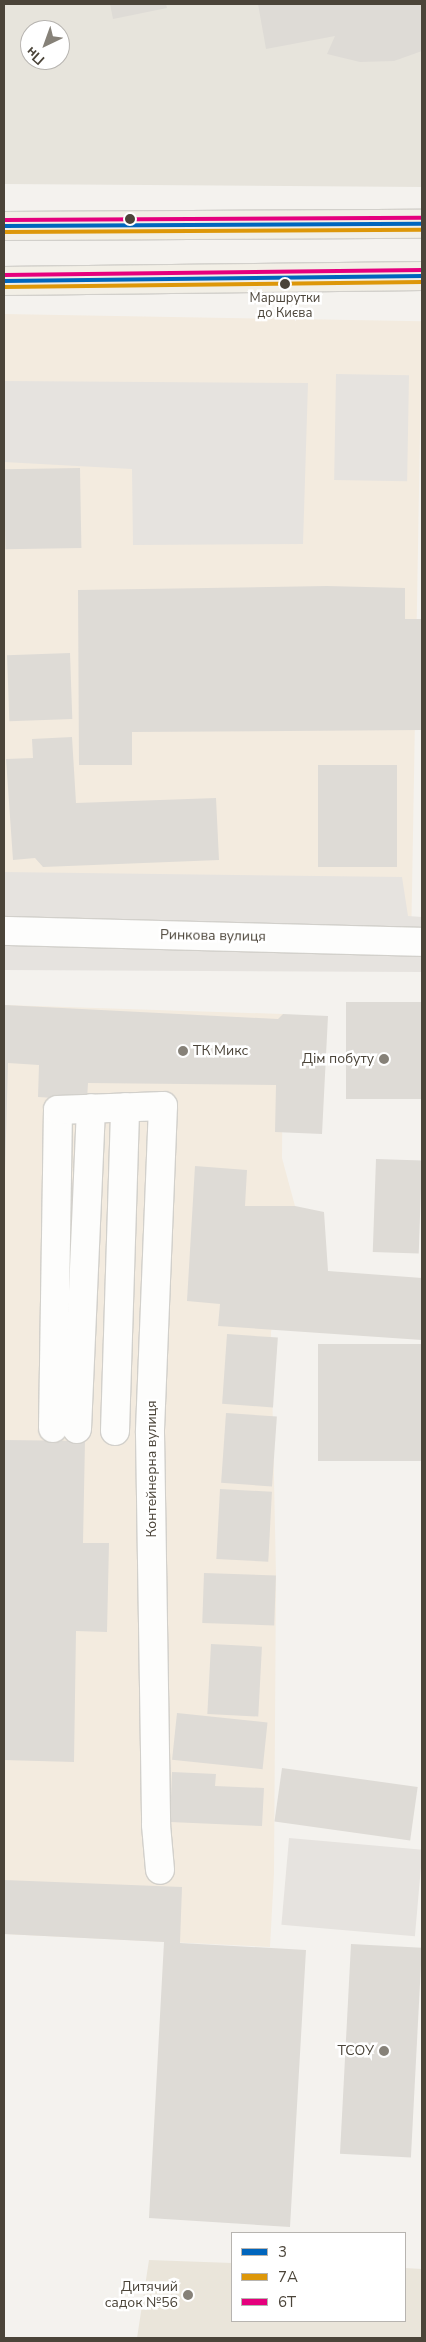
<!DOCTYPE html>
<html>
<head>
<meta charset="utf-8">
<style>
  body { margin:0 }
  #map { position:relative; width:426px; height:2342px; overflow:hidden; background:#f4f2ee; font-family:"Nunito Sans",sans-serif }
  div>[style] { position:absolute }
  .residential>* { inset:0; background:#e7e4dc }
  .commercial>* { inset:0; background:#f3ebdf; transform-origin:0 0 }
  .education>* { inset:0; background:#eae5da }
  .parking>* { inset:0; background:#e6e3df; transform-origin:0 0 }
  .building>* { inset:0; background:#dedbd6; transform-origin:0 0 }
  .roads { filter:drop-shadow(1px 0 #d2d0cb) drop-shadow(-1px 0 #d2d0cb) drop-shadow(0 1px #d2d0cb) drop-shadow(0 -1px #d2d0cb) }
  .pedestrian>* { height:28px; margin:-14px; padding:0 14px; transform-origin:14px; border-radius:14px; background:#fdfdfc }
  .minor>* { height:28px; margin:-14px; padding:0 14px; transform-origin:14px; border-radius:14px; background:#fdfdfc }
  .primary>* { height:28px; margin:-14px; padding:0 14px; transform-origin:14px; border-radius:14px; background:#f2efe6 }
  .bus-1>* { height:4px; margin:-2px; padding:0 2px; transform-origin:2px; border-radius:2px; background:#0065bd }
  .bus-2>* { height:4px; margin:-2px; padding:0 2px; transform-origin:2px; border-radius:2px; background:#dd9709 }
  .bus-3>* { height:4px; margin:-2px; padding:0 2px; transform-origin:2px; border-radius:2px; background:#e5007d }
  .dots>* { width:14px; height:14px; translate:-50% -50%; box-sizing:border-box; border:2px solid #fff; border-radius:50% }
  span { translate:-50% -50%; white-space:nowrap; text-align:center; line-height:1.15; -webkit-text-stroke:5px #fff; paint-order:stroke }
  .bus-label { font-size:13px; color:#4b4439 }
  .street-label { font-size:14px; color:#4b4439 }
  .poi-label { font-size:14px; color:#4b4439 }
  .left { translate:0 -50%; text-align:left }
  .right { translate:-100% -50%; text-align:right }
  .frame { position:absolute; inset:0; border:5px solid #4b4439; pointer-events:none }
  .legend { position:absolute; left:231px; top:2232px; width:175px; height:90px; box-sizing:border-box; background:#fff; border:1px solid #b7b4b0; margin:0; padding:6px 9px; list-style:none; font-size:15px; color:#4b4439 }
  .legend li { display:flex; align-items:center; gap:10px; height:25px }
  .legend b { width:25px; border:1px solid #b7b4b0 }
  .north { position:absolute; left:20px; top:20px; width:50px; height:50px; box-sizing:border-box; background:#fff; border:1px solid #b7b4b0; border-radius:50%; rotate:222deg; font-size:14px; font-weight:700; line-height:20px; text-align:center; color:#4b4439 }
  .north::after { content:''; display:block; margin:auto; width:18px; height:22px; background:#868178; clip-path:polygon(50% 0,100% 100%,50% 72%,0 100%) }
</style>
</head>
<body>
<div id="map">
  <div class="residential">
    <i style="clip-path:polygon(evenodd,4px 4px,422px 4px,422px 187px,4px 184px,4px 4px,30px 30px,60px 30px,60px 60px,30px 60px,30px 30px)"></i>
  </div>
  <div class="commercial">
    <i style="left:4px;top:314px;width:418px;height:617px;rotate:1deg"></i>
    <i style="clip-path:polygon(4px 1005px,283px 1014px,282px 1158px,295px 1206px,271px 1332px,276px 1576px,274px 1873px,270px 1947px,4px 1934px)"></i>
  </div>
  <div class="education">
    <i style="clip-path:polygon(149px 2260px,232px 2263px,232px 2321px,405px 2321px,405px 2268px,422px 2269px,422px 2338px,137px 2338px)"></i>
  </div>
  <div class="parking">
    <i style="left:336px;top:374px;width:73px;height:106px;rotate:1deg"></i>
    <i style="clip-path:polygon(4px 381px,308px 383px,303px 544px,133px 545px,132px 469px,4px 462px)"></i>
    <i style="clip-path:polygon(4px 872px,402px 877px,408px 916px,422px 917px,422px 972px,4px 970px)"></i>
    <i style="left:289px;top:1838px;width:134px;height:87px;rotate:5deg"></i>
  </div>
  <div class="building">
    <i style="clip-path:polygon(110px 4px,166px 4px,167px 8px,113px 19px)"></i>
    <i style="clip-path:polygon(258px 4px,422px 4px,422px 51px,394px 61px,360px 62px,327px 54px,335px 36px,266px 49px)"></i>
    <i style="left:80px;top:468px;width:80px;height:76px;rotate:89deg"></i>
    <i style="clip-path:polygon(327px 586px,405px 588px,405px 619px,422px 619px,422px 730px,132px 732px,132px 765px,79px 765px,78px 590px)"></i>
    <i style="left:70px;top:653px;width:66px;height:63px;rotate:88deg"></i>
    <i style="clip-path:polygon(72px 737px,76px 803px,216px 798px,219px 860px,43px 867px,35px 858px,13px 860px,6px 759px,33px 758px,32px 739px)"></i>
    <i style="left:318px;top:765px;width:79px;height:102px"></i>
    <i style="left:422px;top:1002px;width:97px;height:76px;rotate:90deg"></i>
    <i style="clip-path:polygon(4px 1005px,278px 1019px,283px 1014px,328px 1016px,322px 1134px,275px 1132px,276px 1085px,88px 1083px,87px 1100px,38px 1097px,39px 1065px,8px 1063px,4px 1208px)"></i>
    <i style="left:376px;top:1159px;width:46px;height:93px;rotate:2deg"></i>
    <i style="clip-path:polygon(195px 1166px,247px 1170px,245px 1206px,295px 1206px,324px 1212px,328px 1271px,422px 1278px,422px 1340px,218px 1326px,220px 1304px,187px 1301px)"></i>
    <i style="left:227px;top:1334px;width:51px;height:70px;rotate:4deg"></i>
    <i style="left:422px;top:1344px;width:117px;height:104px;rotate:90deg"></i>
    <i style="left:226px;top:1413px;width:51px;height:70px;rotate:4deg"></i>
    <i style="clip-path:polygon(4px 1440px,85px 1441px,83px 1543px,109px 1543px,107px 1632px,76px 1631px,74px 1762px,4px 1760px)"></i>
    <i style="left:220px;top:1489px;width:52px;height:70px;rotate:3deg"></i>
    <i style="left:204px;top:1573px;width:72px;height:50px;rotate:2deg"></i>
    <i style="left:211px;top:1644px;width:51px;height:70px;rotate:3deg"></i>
    <i style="left:177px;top:1713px;width:91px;height:47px;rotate:6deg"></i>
    <i style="left:282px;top:1768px;width:137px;height:54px;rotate:8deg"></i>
    <i style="clip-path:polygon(172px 1772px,216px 1774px,215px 1786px,264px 1788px,262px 1826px,170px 1822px)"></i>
    <i style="clip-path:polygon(4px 1880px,182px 1887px,180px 1943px,306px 1950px,290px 2227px,149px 2218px,164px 1942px,4px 1934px)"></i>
    <i style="left:351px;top:1944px;width:71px;height:210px;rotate:3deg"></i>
  </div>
  <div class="roads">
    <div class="pedestrian">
      <i style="left:53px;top:1428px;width:318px;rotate:-89.1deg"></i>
      <i style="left:58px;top:1110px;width:105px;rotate:-2.2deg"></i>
      <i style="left:163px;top:1106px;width:327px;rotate:92.3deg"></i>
      <i style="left:150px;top:1433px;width:392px;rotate:89.1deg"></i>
      <i style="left:156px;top:1825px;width:45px;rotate:84.9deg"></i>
      <i style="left:77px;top:1429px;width:321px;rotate:-87.5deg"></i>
      <i style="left:115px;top:1431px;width:324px;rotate:-88.2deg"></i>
    </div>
    <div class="minor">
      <i style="left:4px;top:931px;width:418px;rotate:1.5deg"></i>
    </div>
    <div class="primary">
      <i style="left:4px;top:226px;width:418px;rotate:-0.3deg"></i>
      <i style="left:4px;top:281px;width:418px;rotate:-0.7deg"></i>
    </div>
  </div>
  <div class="bus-1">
    <i style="left:4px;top:226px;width:418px;rotate:-0.3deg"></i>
    <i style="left:4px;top:281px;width:418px;rotate:-0.7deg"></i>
  </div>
  <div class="bus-2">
    <i style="left:4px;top:232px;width:418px;rotate:-0.3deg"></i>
    <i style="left:4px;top:287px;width:418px;rotate:-0.7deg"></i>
  </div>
  <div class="bus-3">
    <i style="left:4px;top:220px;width:418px;rotate:-0.3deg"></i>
    <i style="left:4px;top:275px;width:418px;rotate:-0.7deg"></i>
  </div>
  <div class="dots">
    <i style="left:130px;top:219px;background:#4b4439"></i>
    <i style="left:285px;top:284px;background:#4b4439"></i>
    <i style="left:183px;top:1051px;background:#868178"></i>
    <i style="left:384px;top:1059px;background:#868178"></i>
    <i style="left:384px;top:2051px;background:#868178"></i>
    <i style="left:188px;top:2295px;background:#868178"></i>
  </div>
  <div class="bus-label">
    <span style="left:285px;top:306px">Маршрутки<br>до Києва</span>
  </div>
  <div class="street-label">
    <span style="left:213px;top:936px;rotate:1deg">Ринкова вулиця</span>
    <span style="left:152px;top:1469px;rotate:-90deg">Контейнерна вулиця</span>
  </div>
  <div class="poi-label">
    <span class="left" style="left:193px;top:1051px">ТК Микс</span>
    <span class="right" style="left:374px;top:1059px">Дім побуту</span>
    <span class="right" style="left:374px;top:2051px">ТСОУ</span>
    <span class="right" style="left:178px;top:2295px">Дитячий<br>садок №56</span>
  </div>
  <div class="frame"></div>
  <ul class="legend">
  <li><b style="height:6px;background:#0065bd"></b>3</li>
  <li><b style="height:6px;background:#dd9709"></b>7А</li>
  <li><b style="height:6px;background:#e5007d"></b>6Т</li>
  </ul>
  <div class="north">Пн</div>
</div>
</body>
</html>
